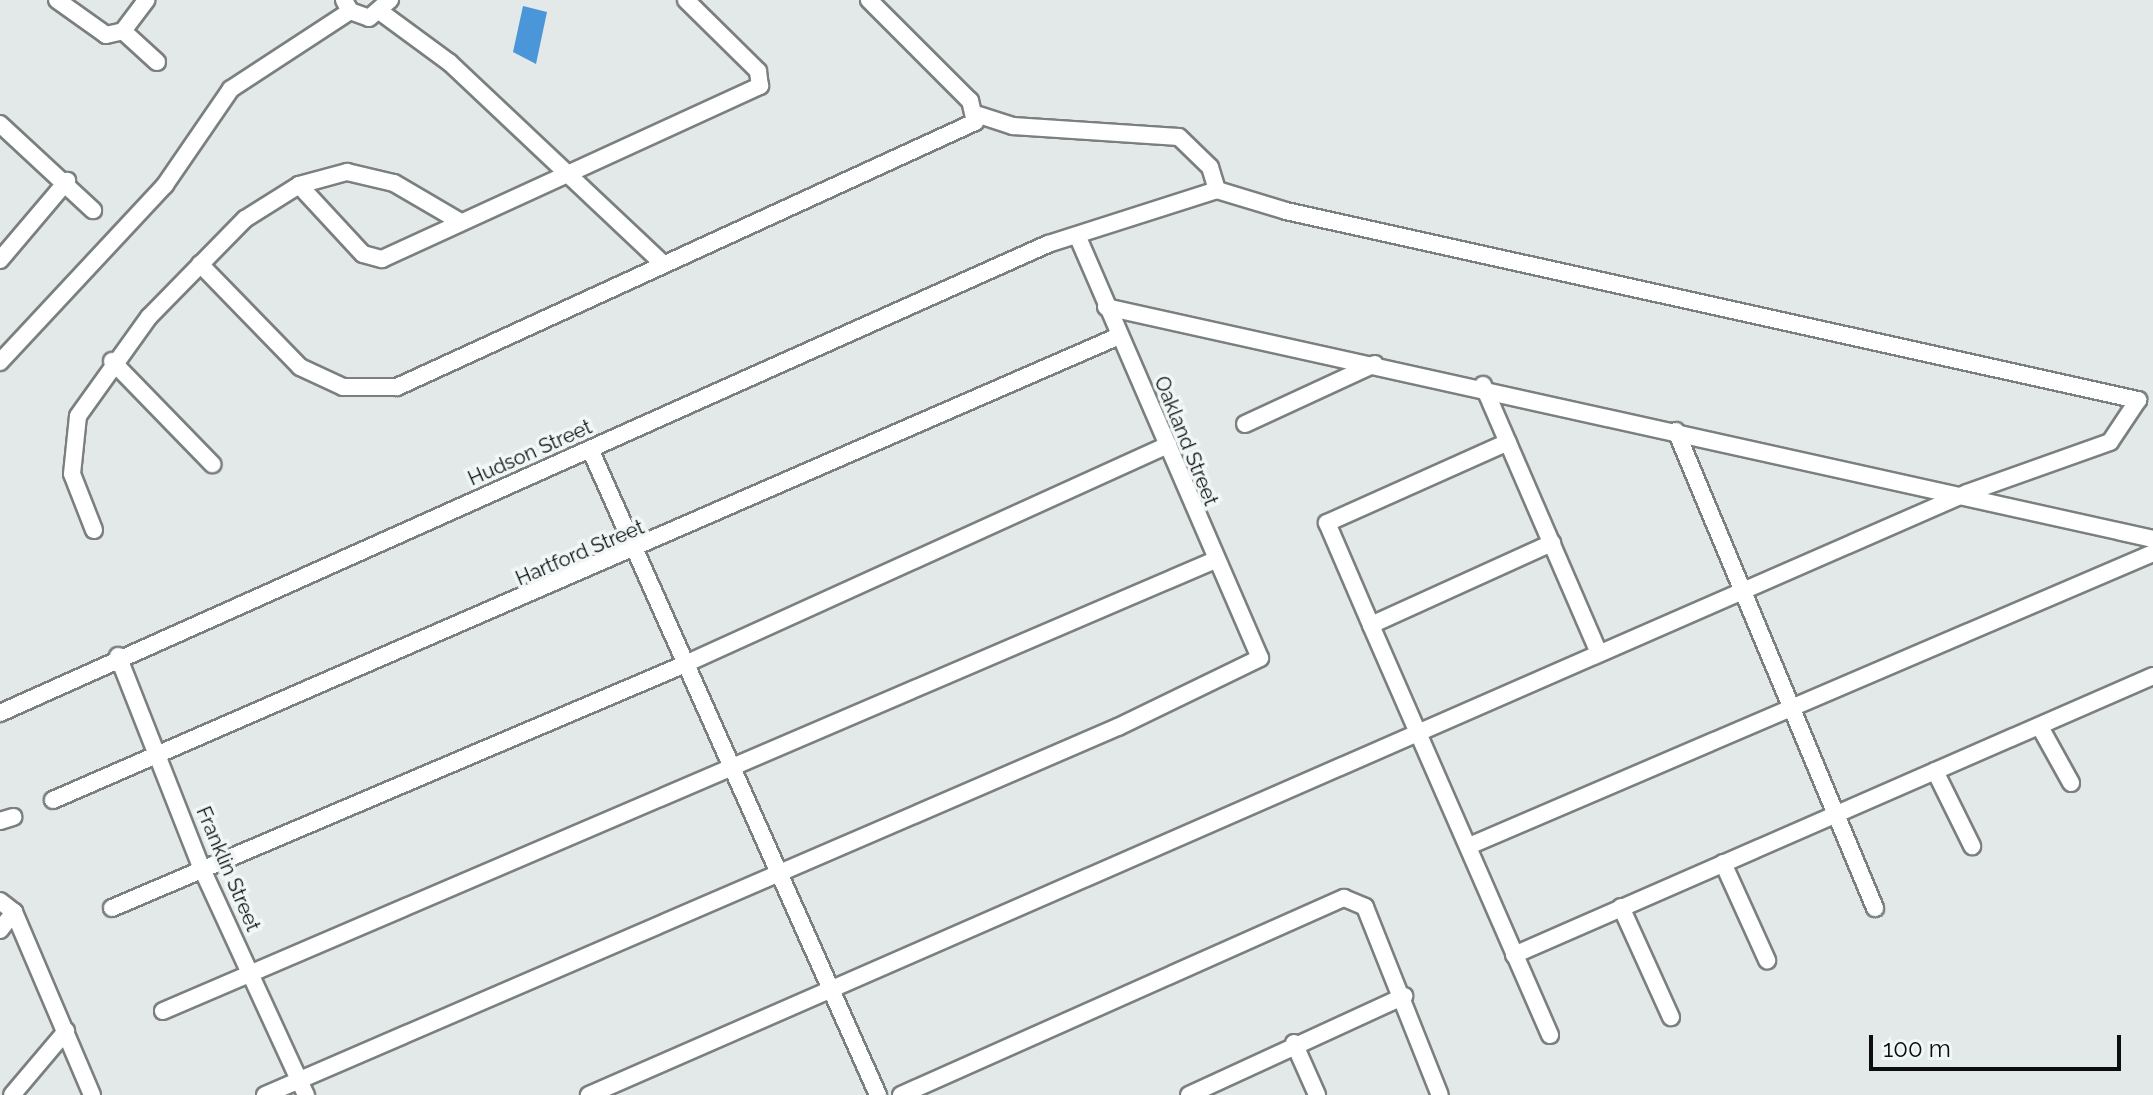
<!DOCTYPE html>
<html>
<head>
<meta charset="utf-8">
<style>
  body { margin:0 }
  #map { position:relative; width:2153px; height:1095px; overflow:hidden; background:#e3e9e8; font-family:Raleway,sans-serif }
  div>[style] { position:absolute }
  .water>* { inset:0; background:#4a96d8 }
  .roads { filter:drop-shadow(2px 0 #7a807f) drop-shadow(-2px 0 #7a807f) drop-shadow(0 2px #7a807f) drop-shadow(0 -2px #7a807f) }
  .minor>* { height:16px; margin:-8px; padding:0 8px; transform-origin:8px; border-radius:8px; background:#fff }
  span { translate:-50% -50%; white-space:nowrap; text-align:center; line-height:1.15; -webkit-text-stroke:7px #f0f7f6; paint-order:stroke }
  .street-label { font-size:20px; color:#0b0e0d }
  .scale { position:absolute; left:1869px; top:1035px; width:252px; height:36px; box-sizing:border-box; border:4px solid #0b0e0d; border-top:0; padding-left:10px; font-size:24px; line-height:28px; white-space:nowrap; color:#0b0e0d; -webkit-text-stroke:6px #f0f7f6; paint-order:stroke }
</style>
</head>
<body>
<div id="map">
  <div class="water">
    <i style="clip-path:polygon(523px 6px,547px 12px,536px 64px,513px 52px)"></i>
  </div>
  <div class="roads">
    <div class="minor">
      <i style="left:57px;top:0;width:60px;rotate:35.5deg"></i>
      <i style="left:106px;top:35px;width:17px;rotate:-13deg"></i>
      <i style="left:123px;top:31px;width:39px;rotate:-53deg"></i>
      <i style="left:344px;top:0;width:13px;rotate:61deg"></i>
      <i style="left:350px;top:11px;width:20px;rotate:20deg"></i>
      <i style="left:369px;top:18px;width:28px;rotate:-41deg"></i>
      <i style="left:382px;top:13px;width:84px;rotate:36.3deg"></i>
      <i style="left:450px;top:63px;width:291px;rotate:43.3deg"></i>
      <i style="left:123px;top:31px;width:46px;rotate:42.4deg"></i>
      <i style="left:979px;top:115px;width:36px;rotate:18deg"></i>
      <i style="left:1013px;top:126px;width:166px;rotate:3.8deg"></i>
      <i style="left:1179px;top:137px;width:43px;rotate:44.1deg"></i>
      <i style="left:1210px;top:167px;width:24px;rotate:73deg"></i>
      <i style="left:0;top:124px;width:127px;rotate:42.8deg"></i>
      <i style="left:299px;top:185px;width:94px;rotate:47.2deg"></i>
      <i style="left:363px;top:254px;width:20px;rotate:15deg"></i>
      <i style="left:382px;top:259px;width:416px;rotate:-24.6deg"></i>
      <i style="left:760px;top:86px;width:15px;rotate:-98deg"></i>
      <i style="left:758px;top:71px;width:101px;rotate:-135.4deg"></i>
      <i style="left:0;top:260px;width:104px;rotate:-49.7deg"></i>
      <i style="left:200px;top:264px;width:144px;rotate:45.8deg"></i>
      <i style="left:300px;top:367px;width:47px;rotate:24.9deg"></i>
      <i style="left:343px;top:387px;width:54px"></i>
      <i style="left:397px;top:387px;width:636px;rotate:-24.63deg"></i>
      <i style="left:975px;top:122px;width:22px;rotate:-103deg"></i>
      <i style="left:970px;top:101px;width:143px;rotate:-135deg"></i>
      <i style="left:1106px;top:307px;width:1072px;rotate:12.49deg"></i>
      <i style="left:112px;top:361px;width:144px;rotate:45.8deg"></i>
      <i style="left:0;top:362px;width:242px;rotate:-47deg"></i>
      <i style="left:165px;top:185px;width:116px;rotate:-55.5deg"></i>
      <i style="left:231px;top:89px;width:142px;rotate:-33.2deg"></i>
      <i style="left:1483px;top:385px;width:292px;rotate:66.6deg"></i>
      <i style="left:1245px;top:424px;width:143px;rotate:-24.8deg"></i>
      <i style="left:1676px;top:431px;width:517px;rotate:67.35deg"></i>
      <i style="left:590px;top:449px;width:707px;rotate:65.97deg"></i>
      <i style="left:94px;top:530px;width:60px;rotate:-111.4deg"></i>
      <i style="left:72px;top:474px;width:58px;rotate:-84.1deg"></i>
      <i style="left:78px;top:416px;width:122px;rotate:-54.4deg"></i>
      <i style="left:149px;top:317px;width:137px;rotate:-45.6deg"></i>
      <i style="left:245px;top:219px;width:64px;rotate:-32.2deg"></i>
      <i style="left:299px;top:185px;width:50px;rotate:-15.2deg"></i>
      <i style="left:347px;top:172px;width:48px;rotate:13.2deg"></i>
      <i style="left:394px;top:183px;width:75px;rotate:30.3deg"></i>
      <i style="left:1371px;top:625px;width:111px;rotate:-113.3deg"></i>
      <i style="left:1327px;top:523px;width:198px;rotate:-24.1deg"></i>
      <i style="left:118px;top:656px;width:229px;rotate:68.5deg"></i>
      <i style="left:202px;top:869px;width:249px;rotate:65.3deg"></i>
      <i style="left:0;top:713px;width:1148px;rotate:-24.11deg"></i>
      <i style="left:1048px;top:244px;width:177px;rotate:-17.7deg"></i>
      <i style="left:1217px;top:190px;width:72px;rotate:16.9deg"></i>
      <i style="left:1286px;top:211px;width:873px;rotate:12.51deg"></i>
      <i style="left:2138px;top:400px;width:50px;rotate:123.7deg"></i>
      <i style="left:2110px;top:442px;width:152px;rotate:160.4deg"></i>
      <i style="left:1967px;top:493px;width:1504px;rotate:156.4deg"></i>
      <i style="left:2040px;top:727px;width:64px;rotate:61deg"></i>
      <i style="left:1935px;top:771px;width:84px;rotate:63.7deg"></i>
      <i style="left:53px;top:800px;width:1163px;rotate:-23.52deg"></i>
      <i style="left:0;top:821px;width:14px;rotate:-17deg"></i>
      <i style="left:1469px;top:846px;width:744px;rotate:-23.19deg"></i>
      <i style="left:1723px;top:863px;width:107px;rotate:65.6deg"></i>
      <i style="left:0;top:901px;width:18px;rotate:38deg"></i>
      <i style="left:14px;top:912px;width:199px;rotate:66.9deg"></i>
      <i style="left:1621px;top:907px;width:121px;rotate:65.6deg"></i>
      <i style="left:112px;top:908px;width:621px;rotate:-23.05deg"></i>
      <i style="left:683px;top:665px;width:533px;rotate:-24.4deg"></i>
      <i style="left:0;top:930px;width:23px;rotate:-52deg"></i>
      <i style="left:1514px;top:955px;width:697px;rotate:-23.59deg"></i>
      <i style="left:163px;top:1011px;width:1142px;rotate:-23.2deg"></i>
      <i style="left:1550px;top:1035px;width:447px;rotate:-113.6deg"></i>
      <i style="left:1371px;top:625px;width:199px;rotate:-24.4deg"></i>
      <i style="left:1294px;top:1043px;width:57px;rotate:66.1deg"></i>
      <i style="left:12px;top:1095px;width:84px;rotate:-49.8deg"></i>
      <i style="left:265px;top:1095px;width:929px;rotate:-23.34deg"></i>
      <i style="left:1118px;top:727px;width:158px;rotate:-25.9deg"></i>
      <i style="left:1260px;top:658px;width:458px;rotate:-113.4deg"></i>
      <i style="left:901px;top:1095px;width:485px;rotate:-24deg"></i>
      <i style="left:1344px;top:898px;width:23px;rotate:23deg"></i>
      <i style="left:1365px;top:907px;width:202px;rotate:68.3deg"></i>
      <i style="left:1189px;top:1095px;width:237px;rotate:-24.7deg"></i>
    </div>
  </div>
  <div class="street-label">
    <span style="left:1186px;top:441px;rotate:68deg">Oakland Street</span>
    <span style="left:530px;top:453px;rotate:-24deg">Hudson Street</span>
    <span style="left:580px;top:553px;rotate:-23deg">Hartford Street</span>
    <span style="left:228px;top:869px;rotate:67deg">Franklin Street</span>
  </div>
  <div class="scale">100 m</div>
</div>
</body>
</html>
